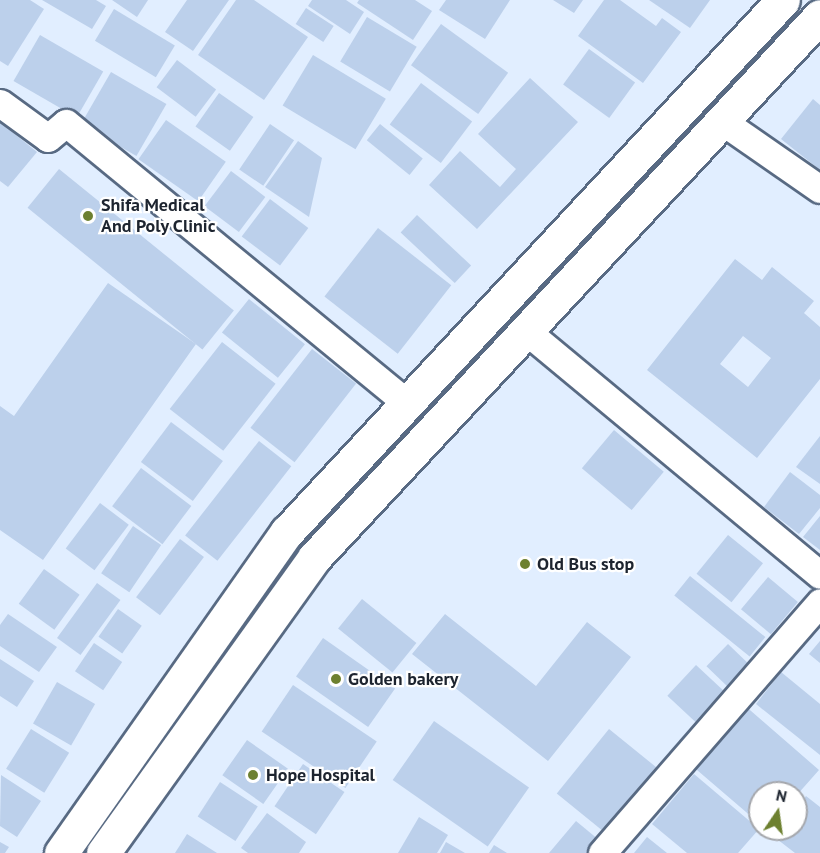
<!DOCTYPE html>
<html>
<head>
<meta charset="utf-8">
<style>
  body { margin:0 }
  #map { position:relative; width:820px; height:853px; overflow:hidden; background:#e1eeff; font-family:"PT Sans",sans-serif }
  div>[style] { position:absolute }
  .building>* { inset:0; background:#bcd0eb; transform-origin:0 0 }
  .roads { filter:drop-shadow(2px 0 #586a83) drop-shadow(-2px 0 #586a83) drop-shadow(0 2px #586a83) drop-shadow(0 -2px #586a83) }
  .street>* { height:27px; margin:-13.5px; padding:0 13.5px; transform-origin:13.5px; border-radius:13.5px; background:#fff }
  .highway>* { height:33px; margin:-16.5px; padding:0 16.5px; transform-origin:16.5px; border-radius:16.5px; background:#fff }
  .dots>* { width:16px; height:16px; translate:-50% -50%; box-sizing:border-box; border:3px solid #fff; border-radius:50% }
  span { translate:-50% -50%; white-space:nowrap; text-align:center; line-height:1.15; -webkit-text-stroke:4.5px #fff; paint-order:stroke }
  .poi-label { font-size:18px; color:#1d242f; font-weight:700 }
  .left { translate:0 -50%; text-align:left }
  .north { position:absolute; left:748px; top:781px; width:60px; height:60px; box-sizing:border-box; background:#fff; border:2px solid #a5a7ac; border-radius:50%; rotate:13deg; font-size:16px; font-weight:700; line-height:24px; text-align:center; color:#1d242f }
  .north::after { content:''; display:block; margin:auto; width:21px; height:27px; background:#6d8030; clip-path:polygon(50% 0,100% 100%,50% 72%,0 100%) }
</style>
</head>
<body>
<div id="map">
  <div class="building">
    <i style="clip-path:polygon(0 0,30px 0,44px 9px,8px 66px,0 61px)"></i>
    <i style="clip-path:polygon(42px 0,96px 0,106px 6px,92px 29px)"></i>
    <i style="clip-path:polygon(112px 0,148px 0,137px 17px)"></i>
    <i style="clip-path:polygon(187px 0,229px 0,193px 51px,165px 32px)"></i>
    <i style="clip-path:polygon(236px 0,254px 0,308px 37px,264px 100px,198px 55px)"></i>
    <i style="clip-path:polygon(312px 0,346px 0,364px 12px,350px 34px,308px 6px)"></i>
    <i style="clip-path:polygon(359px 0,415px 0,432px 11px,413px 40px,357px 3px)"></i>
    <i style="clip-path:polygon(446px 0,510px 0,485px 39px,439px 10px)"></i>
    <i style="clip-path:polygon(553px 0,583px 0,574px 13px)"></i>
    <i style="clip-path:polygon(604px 0,620px 0,656px 26px,662px 18px,681px 32px,643px 83px,578px 36px)"></i>
    <i style="clip-path:polygon(649px 0,710px 0,690px 28px)"></i>
    <i style="left:306px;top:8px;width:33px;height:19px;rotate:33deg"></i>
    <i style="left:114px;top:9px;width:71px;height:37px;rotate:31deg"></i>
    <i style="left:367px;top:17px;width:58px;height:52px;rotate:31deg"></i>
    <i style="left:441px;top:24px;width:83px;height:51px;rotate:36deg"></i>
    <i style="left:40px;top:35px;width:73px;height:53px;rotate:30deg"></i>
    <i style="left:589px;top:49px;width:57px;height:44px;rotate:36deg"></i>
    <i style="left:313px;top:55px;width:85px;height:59px;rotate:31deg"></i>
    <i style="left:177px;top:60px;width:49px;height:34px;rotate:37deg"></i>
    <i style="left:111px;top:72px;width:64px;height:60px;rotate:30deg"></i>
    <i style="clip-path:polygon(530px 78px,578px 122px,477px 229px,429px 185px,460px 151px,500px 187px,516px 169px,478px 134px)"></i>
    <i style="left:421px;top:83px;width:64px;height:52px;rotate:37deg"></i>
    <i style="left:219px;top:93px;width:42px;height:41px;rotate:35deg"></i>
    <i style="clip-path:polygon(813px 99px,820px 105px,820px 170px,781px 139px)"></i>
    <i style="left:166px;top:120px;width:73px;height:48px;rotate:35deg"></i>
    <i style="clip-path:polygon(0 122px,37px 152px,8px 187px,0 181px)"></i>
    <i style="left:270px;top:124px;width:29px;height:55px;rotate:34deg"></i>
    <i style="left:380px;top:124px;width:55px;height:21px;rotate:39deg"></i>
    <i style="clip-path:polygon(298px 141px,322px 158px,309px 217px,265px 187px)"></i>
    <i style="left:59px;top:169px;width:225px;height:50px;rotate:39deg"></i>
    <i style="left:231px;top:171px;width:43px;height:44px;rotate:37deg"></i>
    <i style="left:270px;top:199px;width:48px;height:47px;rotate:37deg"></i>
    <i style="left:417px;top:215px;width:74px;height:24px;rotate:43deg"></i>
    <i style="left:378px;top:228px;width:93px;height:87px;rotate:38deg"></i>
    <i style="clip-path:polygon(evenodd,735px 259px,762px 280px,772px 267px,814px 301px,804px 313px,820px 327px,820px 379px,757px 458px,647px 370px,735px 259px,743px 336px,771px 358px,748px 387px,720px 364px,743px 336px)"></i>
    <i style="clip-path:polygon(108px 283px,196px 344px,43px 560px,0 530px,0 406px,14px 416px)"></i>
    <i style="left:249px;top:299px;width:72px;height:43px;rotate:39deg"></i>
    <i style="left:222px;top:342px;width:68px;height:85px;rotate:38deg"></i>
    <i style="left:312px;top:349px;width:56px;height:100px;rotate:38deg"></i>
    <i style="left:171px;top:422px;width:65px;height:50px;rotate:37deg"></i>
    <i style="left:614px;top:430px;width:65px;height:50px;rotate:40deg"></i>
    <i style="clip-path:polygon(820px 436px,820px 484px,796px 467px)"></i>
    <i style="left:259px;top:441px;width:41px;height:120px;rotate:38deg"></i>
    <i style="left:141px;top:468px;width:63px;height:48px;rotate:37deg"></i>
    <i style="clip-path:polygon(790px 472px,820px 495px,820px 508px,799px 534px,764px 507px)"></i>
    <i style="left:100px;top:503px;width:36px;height:57px;rotate:37deg"></i>
    <i style="clip-path:polygon(820px 516px,820px 550px,803px 537px)"></i>
    <i style="left:133px;top:526px;width:34px;height:57px;rotate:34deg"></i>
    <i style="left:728px;top:535px;width:45px;height:50px;rotate:39deg"></i>
    <i style="left:180px;top:539px;width:30px;height:73px;rotate:37deg"></i>
    <i style="left:44px;top:569px;width:44px;height:43px;rotate:36deg"></i>
    <i style="left:690px;top:576px;width:97px;height:25px;rotate:39deg"></i>
    <i style="left:768px;top:577px;width:39px;height:42px;rotate:40deg"></i>
    <i style="left:97px;top:583px;width:29px;height:68px;rotate:36deg"></i>
    <i style="left:362px;top:599px;width:70px;height:38px;rotate:39deg"></i>
    <i style="left:118px;top:609px;width:29px;height:34px;rotate:35deg"></i>
    <i style="clip-path:polygon(8px 614px,57px 647px,39px 672px,0 646px,0 625px)"></i>
    <i style="clip-path:polygon(445px 614px,536px 686px,587px 622px,631px 657px,548px 761px,412px 654px)"></i>
    <i style="left:323px;top:638px;width:88px;height:47px;rotate:35deg"></i>
    <i style="clip-path:polygon(820px 641px,820px 663px,809px 654px)"></i>
    <i style="left:94px;top:643px;width:34px;height:34px;rotate:34deg"></i>
    <i style="left:728px;top:644px;width:35px;height:31px;rotate:44deg"></i>
    <i style="clip-path:polygon(0 659px,34px 681px,17px 707px,0 696px)"></i>
    <i style="left:696px;top:665px;width:44px;height:42px;rotate:43deg"></i>
    <i style="clip-path:polygon(781px 672px,820px 704px,820px 755px,756px 704px)"></i>
    <i style="left:57px;top:682px;width:44px;height:48px;rotate:30deg"></i>
    <i style="left:293px;top:685px;width:101px;height:56px;rotate:34deg"></i>
    <i style="clip-path:polygon(743px 704px,819px 770px,796px 796px,760px 793px,760px 824px,690px 764px)"></i>
    <i style="left:434px;top:721px;width:116px;height:72px;rotate:35deg"></i>
    <i style="left:31px;top:729px;width:45px;height:47px;rotate:32deg"></i>
    <i style="left:609px;top:729px;width:65px;height:83px;rotate:39deg"></i>
    <i style="left:247px;top:740px;width:50px;height:43px;rotate:35deg"></i>
    <i style="left:303px;top:764px;width:50px;height:51px;rotate:34deg"></i>
    <i style="clip-path:polygon(694px 774px,759px 829px,738px 853px,687px 853px,652px 824px)"></i>
    <i style="clip-path:polygon(1px 775px,41px 801px,17px 837px,0 826px)"></i>
    <i style="left:220px;top:782px;width:45px;height:41px;rotate:33deg"></i>
    <i style="clip-path:polygon(806px 796px,820px 807px,820px 853px,795px 853px,773px 836px,779px 829px,796px 829px,796px 808px)"></i>
    <i style="clip-path:polygon(267px 813px,306px 842px,299px 853px,248px 853px,241px 848px)"></i>
    <i style="clip-path:polygon(419px 817px,448px 835px,437px 853px,398px 853px)"></i>
    <i style="clip-path:polygon(576px 821px,605px 845px,599px 853px,549px 853px)"></i>
    <i style="clip-path:polygon(187px 834px,217px 853px,175px 853px)"></i>
    <i style="clip-path:polygon(647px 837px,667px 853px,634px 853px)"></i>
    <i style="clip-path:polygon(0 842px,9px 847px,5px 853px,0 853px)"></i>
    <i style="clip-path:polygon(446px 842px,465px 853px,440px 853px)"></i>
    <i style="clip-path:polygon(494px 845px,507px 853px,489px 853px)"></i>
  </div>
  <div class="roads">
    <div class="street">
      <i style="left:0;top:103px;width:59px;rotate:36.1deg"></i>
      <i style="left:48px;top:138px;width:23px;rotate:-40deg"></i>
      <i style="left:66px;top:123px;width:441px;rotate:39.4deg"></i>
      <i style="left:722px;top:121px;width:119px;rotate:34.8deg"></i>
      <i style="left:525px;top:330px;width:383px;rotate:39.7deg"></i>
      <i style="left:602px;top:853px;width:332px;rotate:-49deg"></i>
    </div>
    <div class="highway">
      <i style="left:61px;top:853px;width:393px;rotate:-54.9deg"></i>
      <i style="left:287px;top:532px;width:727px;rotate:-47.01deg"></i>
      <i style="left:103px;top:853px;width:363px;rotate:-54.4deg"></i>
      <i style="left:314px;top:558px;width:741px;rotate:-46.97deg"></i>
    </div>
  </div>
  <div class="dots">
    <i style="left:88px;top:216px;background:#6d8030"></i>
    <i style="left:525px;top:564px;background:#6d8030"></i>
    <i style="left:336px;top:679px;background:#6d8030"></i>
    <i style="left:253px;top:775px;background:#6d8030"></i>
  </div>
  <div class="poi-label">
    <span class="left" style="left:101px;top:216px">Shifa Medical<br>And Poly Clinic</span>
    <span class="left" style="left:537px;top:564px">Old Bus stop</span>
    <span class="left" style="left:348px;top:679px">Golden bakery</span>
    <span class="left" style="left:266px;top:775px">Hope Hospital</span>
  </div>
  <div class="north">N</div>
</div>
</body>
</html>
